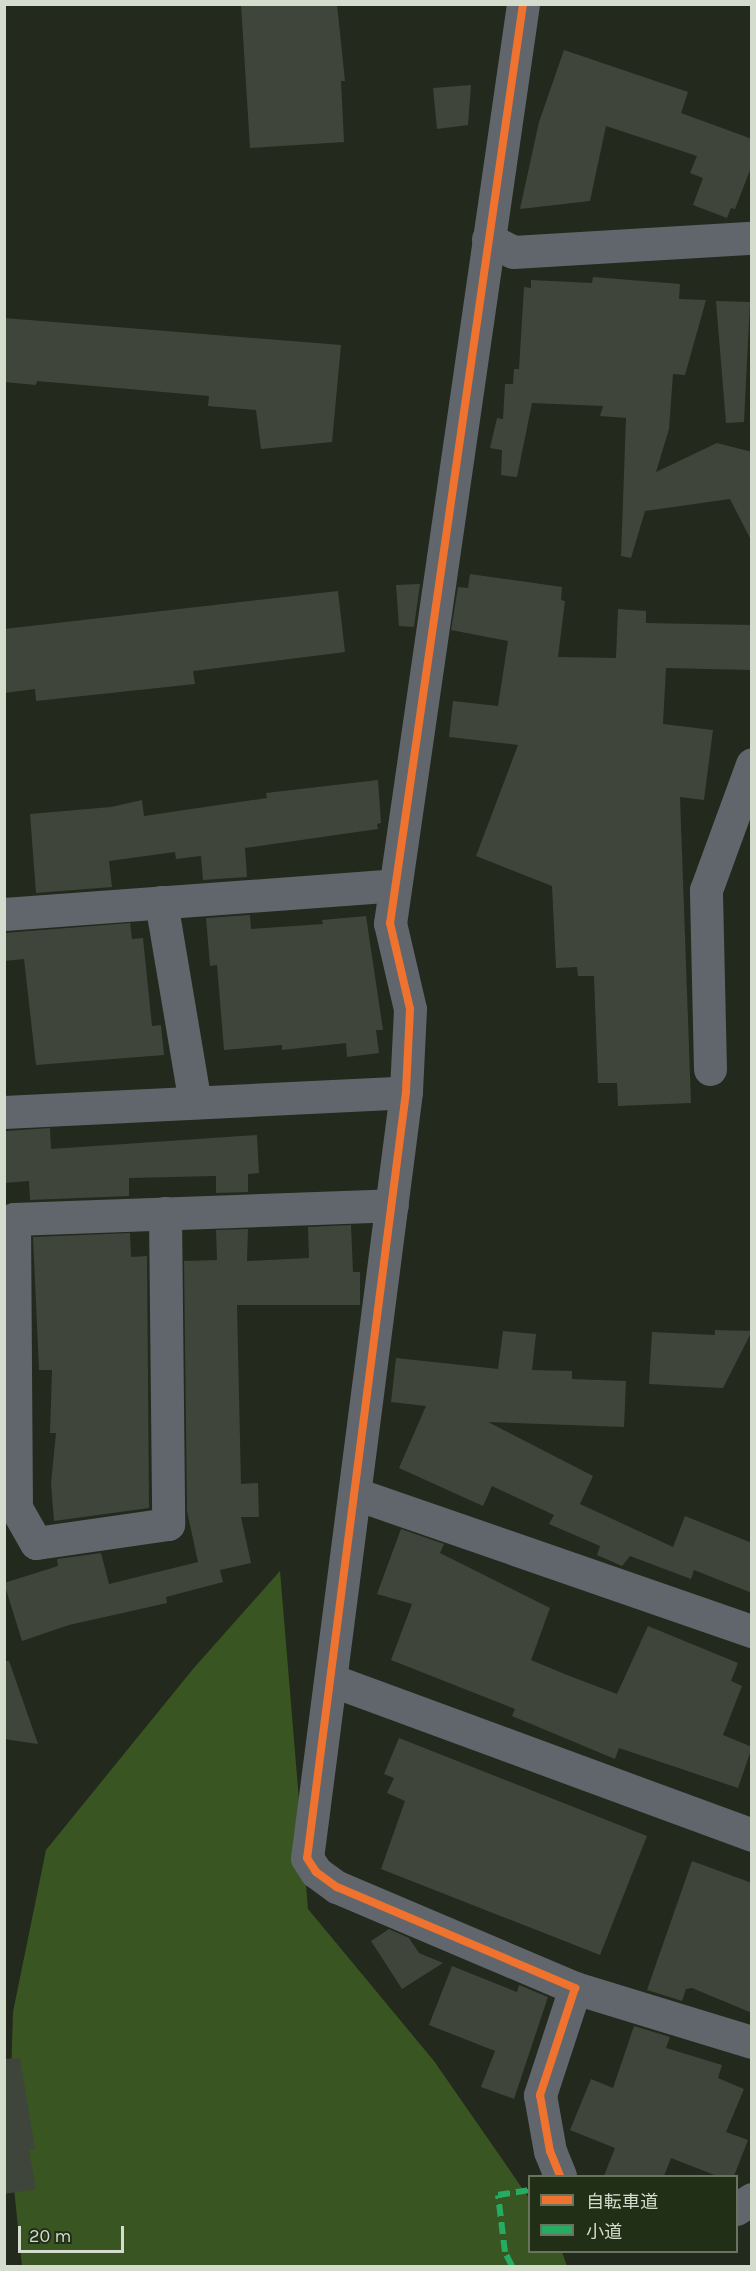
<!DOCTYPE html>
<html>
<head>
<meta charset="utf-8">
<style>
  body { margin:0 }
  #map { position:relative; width:756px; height:2271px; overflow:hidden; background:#23291d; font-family:Karla,"Noto Sans JP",sans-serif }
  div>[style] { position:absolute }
  .green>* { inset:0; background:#395622 }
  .building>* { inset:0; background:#3f453a }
  .street>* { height:33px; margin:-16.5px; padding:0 16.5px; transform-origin:16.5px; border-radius:16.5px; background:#60666b }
  .quiet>* { height:6px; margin-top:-3px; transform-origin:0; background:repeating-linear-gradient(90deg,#26ab63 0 12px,transparent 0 18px) }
  .cycleway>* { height:8px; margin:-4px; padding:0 4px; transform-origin:4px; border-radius:4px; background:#ef722f }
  span { translate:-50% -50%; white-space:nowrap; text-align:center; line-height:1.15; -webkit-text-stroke:6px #222f17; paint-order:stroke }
  .frame { position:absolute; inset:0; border:6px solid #d3dccd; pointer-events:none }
  .legend { position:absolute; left:528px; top:2175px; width:210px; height:78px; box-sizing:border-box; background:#222f17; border:2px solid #697460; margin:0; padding:8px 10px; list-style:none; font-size:18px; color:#d3dccd }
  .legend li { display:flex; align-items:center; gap:12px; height:30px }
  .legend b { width:30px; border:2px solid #697460 }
  .scale { position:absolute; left:18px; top:2226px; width:106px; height:27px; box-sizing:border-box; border:3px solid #d3dccd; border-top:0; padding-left:8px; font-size:18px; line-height:21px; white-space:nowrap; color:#d3dccd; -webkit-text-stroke:4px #222f17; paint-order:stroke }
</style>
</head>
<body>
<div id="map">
  <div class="green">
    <i style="clip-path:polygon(280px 1571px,308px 1909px,434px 2061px,529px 2198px,530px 2252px,562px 2252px,567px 2266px,22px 2266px,9px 2140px,13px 2012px,46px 1850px,193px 1669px)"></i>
  </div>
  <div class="building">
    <i style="clip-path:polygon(241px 4px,337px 4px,345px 81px,341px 81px,344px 142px,250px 148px)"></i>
    <i style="clip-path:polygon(564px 50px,688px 92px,681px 113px,752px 139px,752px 165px,735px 209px,731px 208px,727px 218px,693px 205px,703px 178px,690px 173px,697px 156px,606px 126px,590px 201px,520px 209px,539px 122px)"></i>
    <i style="clip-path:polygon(471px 85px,468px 125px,437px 129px,433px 88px)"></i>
    <i style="clip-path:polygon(593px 277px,680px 284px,679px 299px,706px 300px,685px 375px,673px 374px,669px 429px,656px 472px,717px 443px,752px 452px,752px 542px,730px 499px,645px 511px,631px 558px,621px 556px,626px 418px,600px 416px,603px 406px,532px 403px,517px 477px,501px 475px,502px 450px,490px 448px,497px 418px,503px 419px,505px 384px,513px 384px,514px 369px,519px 369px,524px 287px,531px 288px,531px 280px,592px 283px)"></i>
    <i style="clip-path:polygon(716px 301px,750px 302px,744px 422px,726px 423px)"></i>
    <i style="clip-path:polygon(4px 318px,341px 345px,332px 442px,261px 449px,256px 410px,208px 406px,209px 396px,37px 381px,36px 385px,4px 382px)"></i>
    <i style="clip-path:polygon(470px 574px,562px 587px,561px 600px,565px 601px,558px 657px,616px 658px,618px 609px,646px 611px,646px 623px,752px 625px,752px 670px,666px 668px,663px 724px,713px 730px,704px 800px,680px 797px,691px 1103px,618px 1106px,617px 1083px,598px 1083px,594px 976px,578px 976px,577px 967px,556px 968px,552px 886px,476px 856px,518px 745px,449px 737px,453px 701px,498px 706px,508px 641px,451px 630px,458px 587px,468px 588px)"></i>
    <i style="clip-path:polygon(420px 584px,414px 627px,399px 626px,396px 585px)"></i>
    <i style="clip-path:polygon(338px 591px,345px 652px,193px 671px,195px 684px,36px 701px,35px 689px,4px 693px,4px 629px)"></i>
    <i style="clip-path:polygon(378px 780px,381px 823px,377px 824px,378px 829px,245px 848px,247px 877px,203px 880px,201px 856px,176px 859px,175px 852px,109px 861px,112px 887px,36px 893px,30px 814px,111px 807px,142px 800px,144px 816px,267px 798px,266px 793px)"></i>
    <i style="clip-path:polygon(250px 915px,251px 929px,323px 924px,322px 920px,366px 916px,383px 1030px,376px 1030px,379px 1053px,347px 1057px,346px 1043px,282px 1050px,282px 1045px,224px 1050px,217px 965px,210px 966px,206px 918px)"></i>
    <i style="clip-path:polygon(130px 923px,132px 939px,143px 938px,152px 1026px,161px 1025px,164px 1055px,36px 1065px,24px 959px,4px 961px,4px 933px)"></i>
    <i style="clip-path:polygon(50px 1128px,51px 1149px,257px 1135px,259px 1173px,248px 1174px,248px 1192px,216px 1193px,216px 1176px,129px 1178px,129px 1196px,30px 1200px,29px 1181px,4px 1183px,6px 1131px)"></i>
    <i style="clip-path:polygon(351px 1225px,353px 1272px,360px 1272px,360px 1305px,237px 1305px,241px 1484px,258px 1483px,259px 1517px,241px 1517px,251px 1563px,220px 1570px,223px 1582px,166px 1597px,167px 1603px,69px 1625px,22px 1641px,4px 1583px,58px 1566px,57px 1559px,101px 1553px,109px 1584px,198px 1562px,187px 1511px,184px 1261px,217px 1260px,216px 1230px,248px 1229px,247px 1261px,309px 1258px,308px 1227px)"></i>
    <i style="clip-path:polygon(130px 1233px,131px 1257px,147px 1256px,149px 1508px,54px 1521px,51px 1483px,56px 1433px,50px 1433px,52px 1370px,39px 1370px,33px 1237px)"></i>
    <i style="clip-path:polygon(715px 1330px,752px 1331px,723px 1388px,649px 1384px,652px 1332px,715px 1335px)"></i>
    <i style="clip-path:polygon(503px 1331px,536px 1334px,532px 1370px,572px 1371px,572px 1379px,626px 1381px,624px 1427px,488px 1422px,593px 1476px,580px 1504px,673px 1547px,685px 1516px,752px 1543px,752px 1593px,694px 1570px,691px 1579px,630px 1556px,622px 1566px,597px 1555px,600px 1546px,549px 1524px,554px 1515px,492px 1486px,483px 1506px,399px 1468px,426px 1406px,391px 1402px,396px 1358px,498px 1369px)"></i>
    <i style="clip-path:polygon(401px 1529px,444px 1544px,440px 1553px,550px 1608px,531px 1660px,567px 1675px,617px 1694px,648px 1626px,738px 1663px,731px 1681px,742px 1686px,723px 1735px,752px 1747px,738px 1788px,619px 1748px,615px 1759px,512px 1716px,515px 1709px,391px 1660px,412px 1604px,377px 1594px)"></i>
    <i style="clip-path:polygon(4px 1661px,9px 1661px,38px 1744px,4px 1739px)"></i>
    <i style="clip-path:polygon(399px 1738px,647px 1836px,600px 1955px,381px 1869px,405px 1801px,387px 1793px,394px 1778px,384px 1774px)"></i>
    <i style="clip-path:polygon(692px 1861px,752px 1883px,752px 2013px,692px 1988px,686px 1989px,682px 2001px,647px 1990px)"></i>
    <i style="clip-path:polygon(389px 1929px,409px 1938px,419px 1953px,443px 1963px,402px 1989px,371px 1941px)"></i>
    <i style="clip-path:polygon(452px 1966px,517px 1992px,519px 1985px,548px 1997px,514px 2099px,481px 2087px,495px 2051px,429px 2025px)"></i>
    <i style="clip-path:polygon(634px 2026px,670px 2037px,666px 2048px,722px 2065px,718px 2078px,744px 2089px,726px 2132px,748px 2140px,734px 2176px,717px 2176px,671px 2158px,664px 2176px,604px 2176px,615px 2148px,570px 2130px,591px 2079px,613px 2088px)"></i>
    <i style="clip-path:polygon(20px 2058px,35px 2149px,29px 2150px,36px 2189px,4px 2194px,4px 2059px)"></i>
  </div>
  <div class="street">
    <i style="left:523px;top:4px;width:929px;rotate:98.23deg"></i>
    <i style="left:390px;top:923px;width:88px;rotate:76.9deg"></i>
    <i style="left:410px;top:1009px;width:83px;rotate:92.8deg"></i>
    <i style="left:406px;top:1092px;width:772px;rotate:97.36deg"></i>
    <i style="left:307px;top:1858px;width:17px;rotate:57deg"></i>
    <i style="left:316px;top:1872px;width:26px;rotate:36deg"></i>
    <i style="left:337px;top:1887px;width:259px;rotate:23deg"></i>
    <i style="left:575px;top:1988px;width:113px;rotate:108.1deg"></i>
    <i style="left:540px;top:2095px;width:57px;rotate:79.9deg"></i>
    <i style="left:550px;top:2151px;width:27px;rotate:68deg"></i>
    <i style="left:488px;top:239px;width:28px;rotate:27deg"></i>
    <i style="left:513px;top:252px;width:239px;rotate:-3.4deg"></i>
    <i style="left:161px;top:902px;width:203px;rotate:80.4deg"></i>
    <i style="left:4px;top:914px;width:392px;rotate:-4.2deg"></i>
    <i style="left:710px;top:1069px;width:179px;rotate:-91.3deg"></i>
    <i style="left:706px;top:890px;width:134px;rotate:-69.9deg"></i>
    <i style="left:4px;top:1112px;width:402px;rotate:-2.8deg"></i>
    <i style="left:165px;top:1213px;width:311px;rotate:89.4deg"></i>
    <i style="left:168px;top:1524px;width:133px;rotate:171.8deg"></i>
    <i style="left:36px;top:1543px;width:40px;rotate:-119.7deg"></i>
    <i style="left:16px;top:1508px;width:289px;rotate:-90.4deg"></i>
    <i style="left:14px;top:1219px;width:378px;rotate:-2.1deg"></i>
    <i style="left:356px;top:1494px;width:419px;rotate:19.1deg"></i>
    <i style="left:331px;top:1680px;width:449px;rotate:20.2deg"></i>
    <i style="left:575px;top:1988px;width:185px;rotate:17deg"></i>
    <i style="left:736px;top:2209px;width:19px;rotate:-32deg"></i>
  </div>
  <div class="quiet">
    <i style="left:512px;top:2266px;width:16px;rotate:-117deg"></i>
    <i style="left:505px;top:2252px;width:57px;rotate:-97deg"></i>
    <i style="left:498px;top:2195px;width:32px;rotate:-9deg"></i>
  </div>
  <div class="cycleway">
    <i style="left:523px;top:4px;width:929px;rotate:98.23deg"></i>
    <i style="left:390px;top:923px;width:88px;rotate:76.9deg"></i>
    <i style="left:410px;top:1009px;width:83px;rotate:92.8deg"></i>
    <i style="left:406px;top:1092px;width:772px;rotate:97.36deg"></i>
    <i style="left:307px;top:1858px;width:17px;rotate:57deg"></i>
    <i style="left:316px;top:1872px;width:26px;rotate:36deg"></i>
    <i style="left:337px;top:1887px;width:259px;rotate:23deg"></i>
    <i style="left:575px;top:1988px;width:113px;rotate:108.1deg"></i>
    <i style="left:540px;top:2095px;width:57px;rotate:79.9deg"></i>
    <i style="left:550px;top:2151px;width:27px;rotate:68deg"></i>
  </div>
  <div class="frame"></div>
  <ul class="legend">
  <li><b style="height:8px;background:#ef722f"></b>自転車道</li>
  <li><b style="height:8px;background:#26ab63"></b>小道</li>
  </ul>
  <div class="scale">20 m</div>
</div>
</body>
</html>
